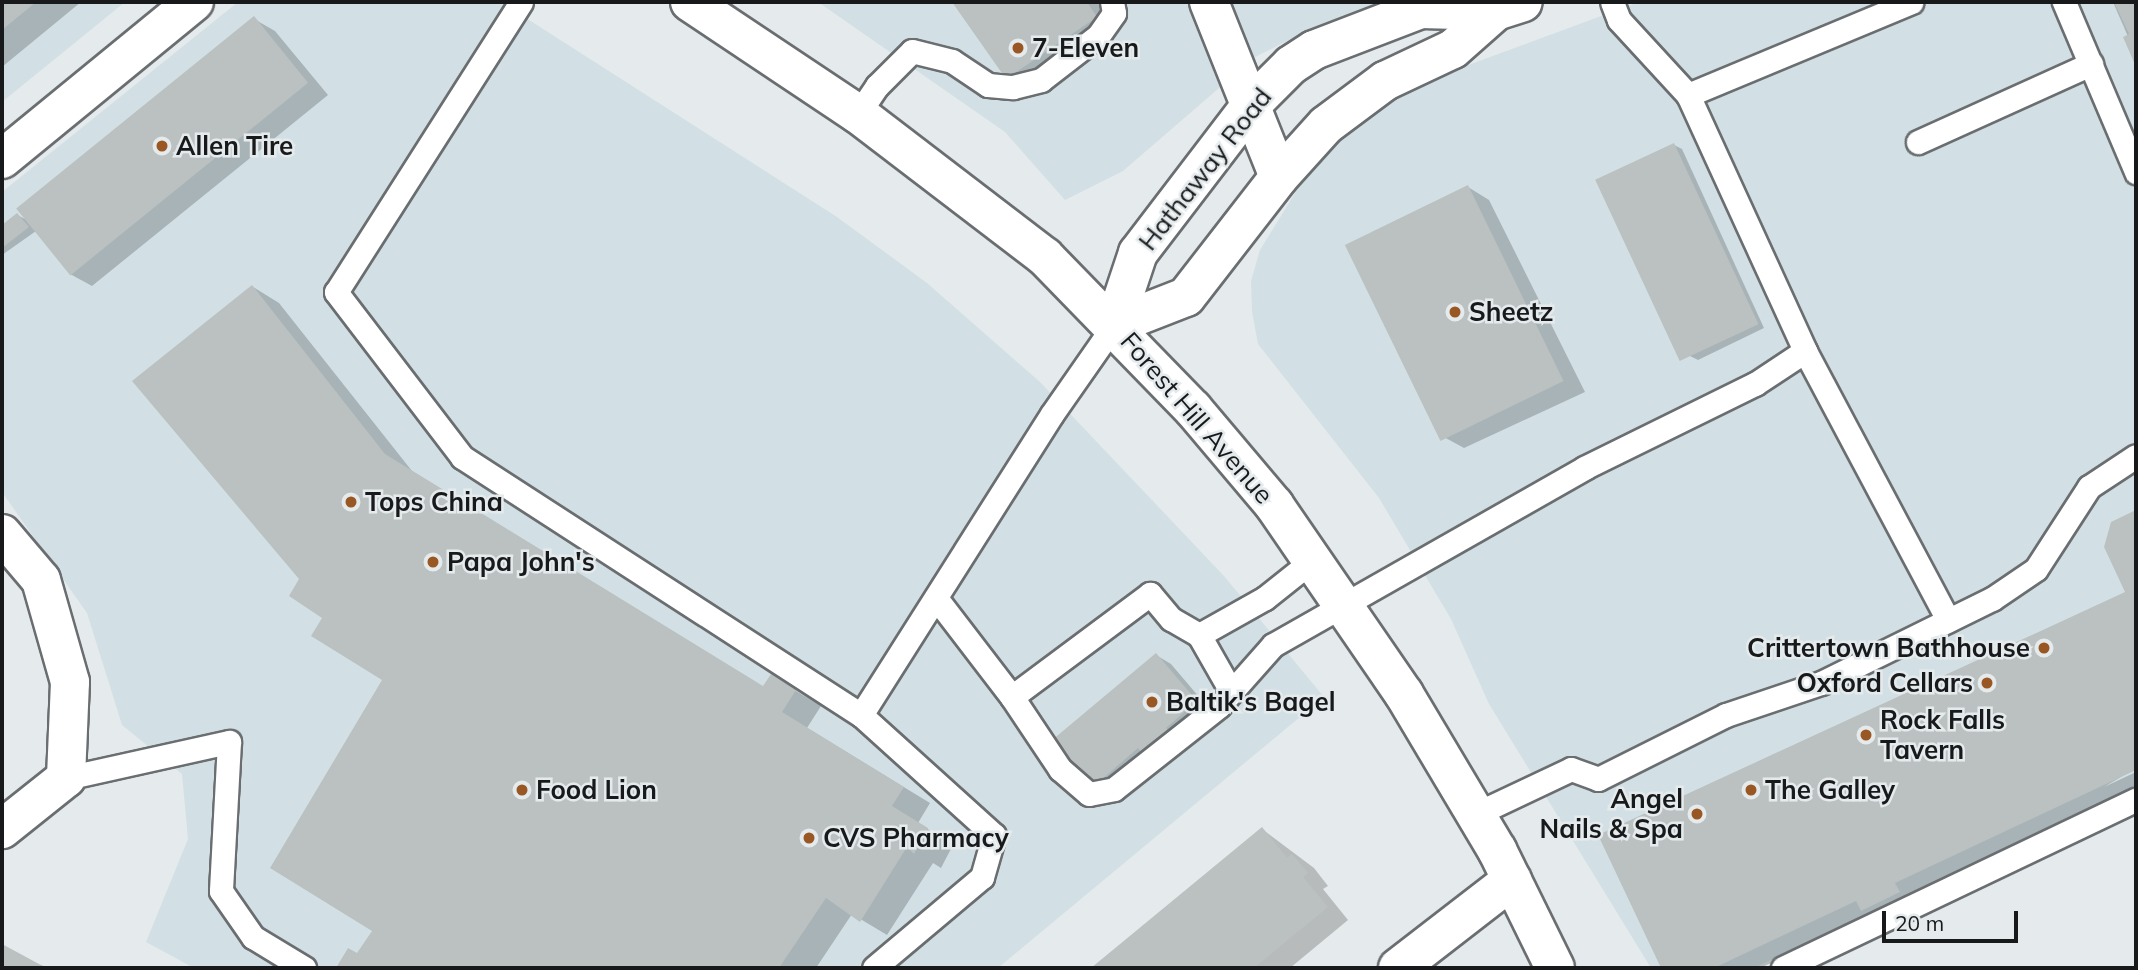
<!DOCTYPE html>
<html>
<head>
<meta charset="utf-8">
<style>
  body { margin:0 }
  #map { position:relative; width:2138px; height:970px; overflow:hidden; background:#e5eaec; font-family:Mulish,sans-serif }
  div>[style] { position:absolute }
  .built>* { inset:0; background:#d2e0e5 }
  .shadow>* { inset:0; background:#0003 }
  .building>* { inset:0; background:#bbc0c0; transform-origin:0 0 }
  .roads { filter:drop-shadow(2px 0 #6a6e70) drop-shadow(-2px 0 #6a6e70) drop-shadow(0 2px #6a6e70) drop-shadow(0 -2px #6a6e70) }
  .service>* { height:23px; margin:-11.5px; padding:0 11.5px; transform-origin:11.5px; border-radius:11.5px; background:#fff }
  .minor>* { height:38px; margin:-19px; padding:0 19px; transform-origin:19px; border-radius:19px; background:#fff }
  .tertiary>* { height:38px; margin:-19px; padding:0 19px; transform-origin:19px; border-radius:19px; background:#fff }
  .secondary>* { height:38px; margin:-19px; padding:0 19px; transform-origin:19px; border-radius:19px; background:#fff }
  .dots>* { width:19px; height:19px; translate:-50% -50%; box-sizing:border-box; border:4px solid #e5eaec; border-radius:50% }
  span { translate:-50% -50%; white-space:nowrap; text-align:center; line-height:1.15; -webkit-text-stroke:5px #e5eaec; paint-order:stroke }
  .poi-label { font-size:26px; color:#17191a; font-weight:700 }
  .left { translate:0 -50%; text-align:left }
  .right { translate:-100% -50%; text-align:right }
  .street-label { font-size:26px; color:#17191a }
  .frame { position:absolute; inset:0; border:4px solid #17191a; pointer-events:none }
  .scale { position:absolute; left:1882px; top:911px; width:136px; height:32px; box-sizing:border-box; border:4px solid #17191a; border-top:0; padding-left:9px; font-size:21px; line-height:24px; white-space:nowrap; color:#17191a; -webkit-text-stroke:5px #e5eaec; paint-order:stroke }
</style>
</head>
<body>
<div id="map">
  <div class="built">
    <i style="clip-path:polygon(2px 2px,125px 2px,2px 102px)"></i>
    <i style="clip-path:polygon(238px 2px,501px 2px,837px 217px,927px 283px,1040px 382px,1224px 576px,1324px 697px,998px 968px,194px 968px,146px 942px,188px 839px,182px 774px,122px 725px,87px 613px,2px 492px,2px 192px)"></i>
    <i style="clip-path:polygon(818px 2px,1386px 2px,1307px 31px,1255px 57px,1123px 171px,1065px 200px,1005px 132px)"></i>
    <i style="clip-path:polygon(1639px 2px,2136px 2px,2136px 787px,1754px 968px,1651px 968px,1489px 704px,1451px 619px,1379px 498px,1258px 344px,1252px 311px,1251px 281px,1260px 250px,1303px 180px,1341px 135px,1406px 88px)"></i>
  </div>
  <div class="shadow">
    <i style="clip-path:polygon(2px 2px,81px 2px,2px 67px)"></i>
    <i style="clip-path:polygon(955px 2px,1099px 2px,1117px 29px,1029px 90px,1007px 78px)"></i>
    <i style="clip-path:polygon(2113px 2px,2136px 2px,2136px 55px)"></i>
    <i style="clip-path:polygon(254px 19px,275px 31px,328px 95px,92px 286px,70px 274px,36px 231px,2px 255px,2px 227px,17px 215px,27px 220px)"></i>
    <i style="clip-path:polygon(1674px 145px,1682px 149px,1764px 328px,1698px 360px,1690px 356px)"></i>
    <i style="clip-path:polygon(1468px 187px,1489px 200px,1585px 392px,1464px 448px,1442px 436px)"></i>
    <i style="clip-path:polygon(253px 287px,279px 303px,412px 471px,764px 688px,771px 676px,821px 706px,807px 728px,930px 803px,918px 823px,953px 845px,941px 868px,933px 863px,887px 935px,852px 914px,816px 968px,338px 968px,349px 950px,358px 955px,374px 931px,384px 680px,325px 618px,301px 579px)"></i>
    <i style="clip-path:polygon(2136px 512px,2136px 768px,2104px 787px,2136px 772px,2136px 785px,2110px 798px,2112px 803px,1760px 968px,1663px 968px,1600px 836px,2127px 593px,2113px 523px)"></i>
    <i style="clip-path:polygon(1156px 655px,1171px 664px,1211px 711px,1108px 795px,1093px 786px)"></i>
    <i style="clip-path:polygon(1262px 829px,1314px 868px,1328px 886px,1323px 889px,1348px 920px,1290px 968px,1095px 968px)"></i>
  </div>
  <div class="building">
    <i style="clip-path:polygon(2px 2px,36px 2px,2px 30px)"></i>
    <i style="clip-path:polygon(952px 2px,1087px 2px,1097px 17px,1006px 79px)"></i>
    <i style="clip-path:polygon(2114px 2px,2136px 2px,2136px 67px,2123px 37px,2129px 34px)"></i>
    <i style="left:254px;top:16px;width:86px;height:306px;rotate:51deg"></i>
    <i style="left:1674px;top:143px;width:200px;height:87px;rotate:65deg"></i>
    <i style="left:1468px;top:185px;width:218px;height:137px;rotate:64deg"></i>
    <i style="clip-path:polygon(17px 213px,29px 227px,2px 248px,2px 225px)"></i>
    <i style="clip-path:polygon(252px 285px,385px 454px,763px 686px,771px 674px,796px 690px,782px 712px,904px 787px,892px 806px,928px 828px,914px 854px,907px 847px,860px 922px,826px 898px,779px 968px,336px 968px,348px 948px,357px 953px,372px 931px,270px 868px,382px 680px,311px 636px,322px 618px,289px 596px,299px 579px,132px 381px)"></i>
    <i style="clip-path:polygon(2136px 510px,2136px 770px,1895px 883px,1900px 892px,1861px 911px,1856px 901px,1714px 968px,1661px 968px,1598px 835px,2125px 592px,2104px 547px,2111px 522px)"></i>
    <i style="clip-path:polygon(1156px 653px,1197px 701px,1166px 728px,1172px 735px,1145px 757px,1138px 748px,1092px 788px,1051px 741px)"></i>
    <i style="clip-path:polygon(1262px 827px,1287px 858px,1292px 854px,1308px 873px,1303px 877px,1328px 907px,1254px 968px,1091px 968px)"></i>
    <i style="clip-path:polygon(2px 944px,39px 964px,48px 968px,2px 968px)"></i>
  </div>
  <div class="roads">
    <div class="service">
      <i style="left:521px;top:2px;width:344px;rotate:122.5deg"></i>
      <i style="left:336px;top:292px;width:208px;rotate:52.6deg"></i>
      <i style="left:462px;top:457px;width:475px;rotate:32.9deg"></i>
      <i style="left:861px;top:715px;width:356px;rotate:-57.6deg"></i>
      <i style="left:1052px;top:414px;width:108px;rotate:-55.1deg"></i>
      <i style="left:1612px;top:2px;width:19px;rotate:69deg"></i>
      <i style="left:1619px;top:20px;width:102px;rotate:47.4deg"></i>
      <i style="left:1688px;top:95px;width:281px;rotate:65.4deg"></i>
      <i style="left:1805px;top:351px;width:305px;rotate:62deg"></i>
      <i style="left:2064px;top:2px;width:185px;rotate:67deg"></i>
      <i style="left:1688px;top:95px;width:242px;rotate:-22.6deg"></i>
      <i style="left:858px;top:114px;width:34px;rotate:-56deg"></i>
      <i style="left:877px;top:86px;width:49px;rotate:-45deg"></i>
      <i style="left:912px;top:51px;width:41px;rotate:14deg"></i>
      <i style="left:952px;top:61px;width:43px;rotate:33.7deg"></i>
      <i style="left:988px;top:85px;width:25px;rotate:5deg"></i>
      <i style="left:1013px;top:87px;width:29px;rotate:-14deg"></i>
      <i style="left:1041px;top:80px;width:72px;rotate:-37.7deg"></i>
      <i style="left:1098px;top:36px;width:28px;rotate:-55deg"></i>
      <i style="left:1114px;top:13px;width:11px;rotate:-100deg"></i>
      <i style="left:1918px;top:142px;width:190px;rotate:-24.3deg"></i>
      <i style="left:1314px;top:559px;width:63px;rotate:141.5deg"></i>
      <i style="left:1265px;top:598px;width:76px;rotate:150.7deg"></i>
      <i style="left:1199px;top:635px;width:32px;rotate:-150deg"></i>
      <i style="left:1171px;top:619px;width:33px;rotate:-130deg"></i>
      <i style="left:1150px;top:594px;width:172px;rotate:143.3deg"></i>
      <i style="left:1012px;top:697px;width:87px;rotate:56.3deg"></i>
      <i style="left:1060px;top:769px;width:38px;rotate:41deg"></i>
      <i style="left:1089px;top:794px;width:25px;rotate:-11deg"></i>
      <i style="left:1114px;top:789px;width:134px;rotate:-38.3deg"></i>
      <i style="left:1219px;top:706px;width:81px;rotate:-48.5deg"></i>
      <i style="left:1273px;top:645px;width:358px;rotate:-29.6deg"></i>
      <i style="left:1584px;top:468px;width:191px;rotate:-26.2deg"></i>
      <i style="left:1755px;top:384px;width:60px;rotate:-33.4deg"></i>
      <i style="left:936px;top:598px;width:125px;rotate:52.5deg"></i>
      <i style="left:1199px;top:635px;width:64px;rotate:60.3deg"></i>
      <i style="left:861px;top:715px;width:179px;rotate:42.1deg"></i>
      <i style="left:994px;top:835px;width:44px;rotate:105.9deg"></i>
      <i style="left:982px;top:877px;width:141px;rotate:139.9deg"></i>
      <i style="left:66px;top:778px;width:167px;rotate:-12.5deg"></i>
      <i style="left:229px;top:742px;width:149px;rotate:93.1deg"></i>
      <i style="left:221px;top:891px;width:56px;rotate:55.2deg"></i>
      <i style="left:253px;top:937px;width:60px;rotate:31.3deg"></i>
      <i style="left:1476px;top:814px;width:105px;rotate:-25.3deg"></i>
      <i style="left:1571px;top:769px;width:29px;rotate:20deg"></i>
      <i style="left:1598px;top:779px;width:143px;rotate:-26.6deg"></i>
      <i style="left:1726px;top:715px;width:100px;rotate:-18.6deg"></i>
      <i style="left:1821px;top:683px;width:191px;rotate:-26.2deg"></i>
      <i style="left:1992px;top:599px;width:53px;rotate:-34.3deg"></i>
      <i style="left:2036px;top:569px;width:98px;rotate:-57.1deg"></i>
      <i style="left:2089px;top:487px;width:56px;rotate:-33.4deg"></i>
      <i style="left:1783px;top:968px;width:391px;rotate:-25.5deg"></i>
    </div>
    <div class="minor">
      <i style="left:1209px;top:2px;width:188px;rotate:68.2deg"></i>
      <i style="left:2px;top:159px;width:248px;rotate:-39.3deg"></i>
      <i style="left:2px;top:534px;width:60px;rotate:49.7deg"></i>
      <i style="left:41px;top:580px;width:106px;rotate:74.1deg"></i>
      <i style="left:70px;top:682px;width:96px;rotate:92.4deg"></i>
      <i style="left:66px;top:778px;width:82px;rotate:141.4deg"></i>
      <i style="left:1398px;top:968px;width:144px;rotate:-37.7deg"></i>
    </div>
    <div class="tertiary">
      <i style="left:1114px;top:325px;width:76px;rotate:-71.6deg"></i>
      <i style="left:1138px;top:253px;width:188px;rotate:-52.6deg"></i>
      <i style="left:1252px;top:104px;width:55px;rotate:-45deg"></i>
      <i style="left:1291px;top:65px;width:27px;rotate:-33deg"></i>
      <i style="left:1314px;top:50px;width:115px;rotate:-21deg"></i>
      <i style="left:1421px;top:9px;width:75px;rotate:1.5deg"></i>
      <i style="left:1496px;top:11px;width:28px;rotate:-18deg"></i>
      <i style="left:1114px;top:325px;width:77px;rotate:-21.3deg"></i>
      <i style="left:1186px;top:297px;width:152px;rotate:-52.2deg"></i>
      <i style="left:1279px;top:177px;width:70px;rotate:-47.9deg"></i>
      <i style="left:1326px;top:125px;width:74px;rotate:-36.7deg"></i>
      <i style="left:1385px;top:81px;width:75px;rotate:-25.2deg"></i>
      <i style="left:1453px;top:49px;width:57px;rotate:-41.5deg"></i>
    </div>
    <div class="secondary">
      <i style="left:690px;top:2px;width:202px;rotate:33.7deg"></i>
      <i style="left:858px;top:114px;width:235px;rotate:37.4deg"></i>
      <i style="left:1045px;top:257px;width:212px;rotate:45.8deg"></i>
      <i style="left:1193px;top:409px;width:126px;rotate:49.8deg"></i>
      <i style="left:1274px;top:505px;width:229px;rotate:55.5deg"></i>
      <i style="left:1404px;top:694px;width:182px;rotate:59.2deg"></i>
      <i style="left:1497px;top:850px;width:131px;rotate:63.8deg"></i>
    </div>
  </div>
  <div class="dots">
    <i style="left:1018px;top:48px;background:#995823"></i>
    <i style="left:162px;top:146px;background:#995823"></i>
    <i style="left:1455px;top:312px;background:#995823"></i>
    <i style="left:351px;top:502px;background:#995823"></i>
    <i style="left:433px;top:562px;background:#995823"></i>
    <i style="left:2044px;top:648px;background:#995823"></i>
    <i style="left:1987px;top:683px;background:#995823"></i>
    <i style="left:1152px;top:702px;background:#995823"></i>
    <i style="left:1866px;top:735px;background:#995823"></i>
    <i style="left:522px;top:790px;background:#995823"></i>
    <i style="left:1751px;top:790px;background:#995823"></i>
    <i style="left:1697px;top:814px;background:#995823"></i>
    <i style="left:809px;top:838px;background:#995823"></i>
  </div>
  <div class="poi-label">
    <span class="left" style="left:1032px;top:48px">7-Eleven</span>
    <span class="left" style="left:176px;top:146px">Allen Tire</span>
    <span class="left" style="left:1469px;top:312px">Sheetz</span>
    <span class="left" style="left:365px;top:502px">Tops China</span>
    <span class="left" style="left:447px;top:562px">Papa John's</span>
    <span class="right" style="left:2030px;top:648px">Crittertown Bathhouse</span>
    <span class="right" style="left:1973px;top:683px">Oxford Cellars</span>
    <span class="left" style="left:1166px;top:702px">Baltik's Bagel</span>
    <span class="left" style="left:1880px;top:735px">Rock Falls<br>Tavern</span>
    <span class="left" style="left:536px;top:790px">Food Lion</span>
    <span class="left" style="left:1765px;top:790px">The Galley</span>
    <span class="right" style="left:1683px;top:814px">Angel<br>Nails &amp; Spa</span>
    <span class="left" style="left:823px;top:838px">CVS Pharmacy</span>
  </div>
  <div class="street-label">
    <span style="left:1205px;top:169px;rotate:-52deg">Hathaway Road</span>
    <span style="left:1197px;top:418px;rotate:49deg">Forest Hill Avenue</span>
  </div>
  <div class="frame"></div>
  <div class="scale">20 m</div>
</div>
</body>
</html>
